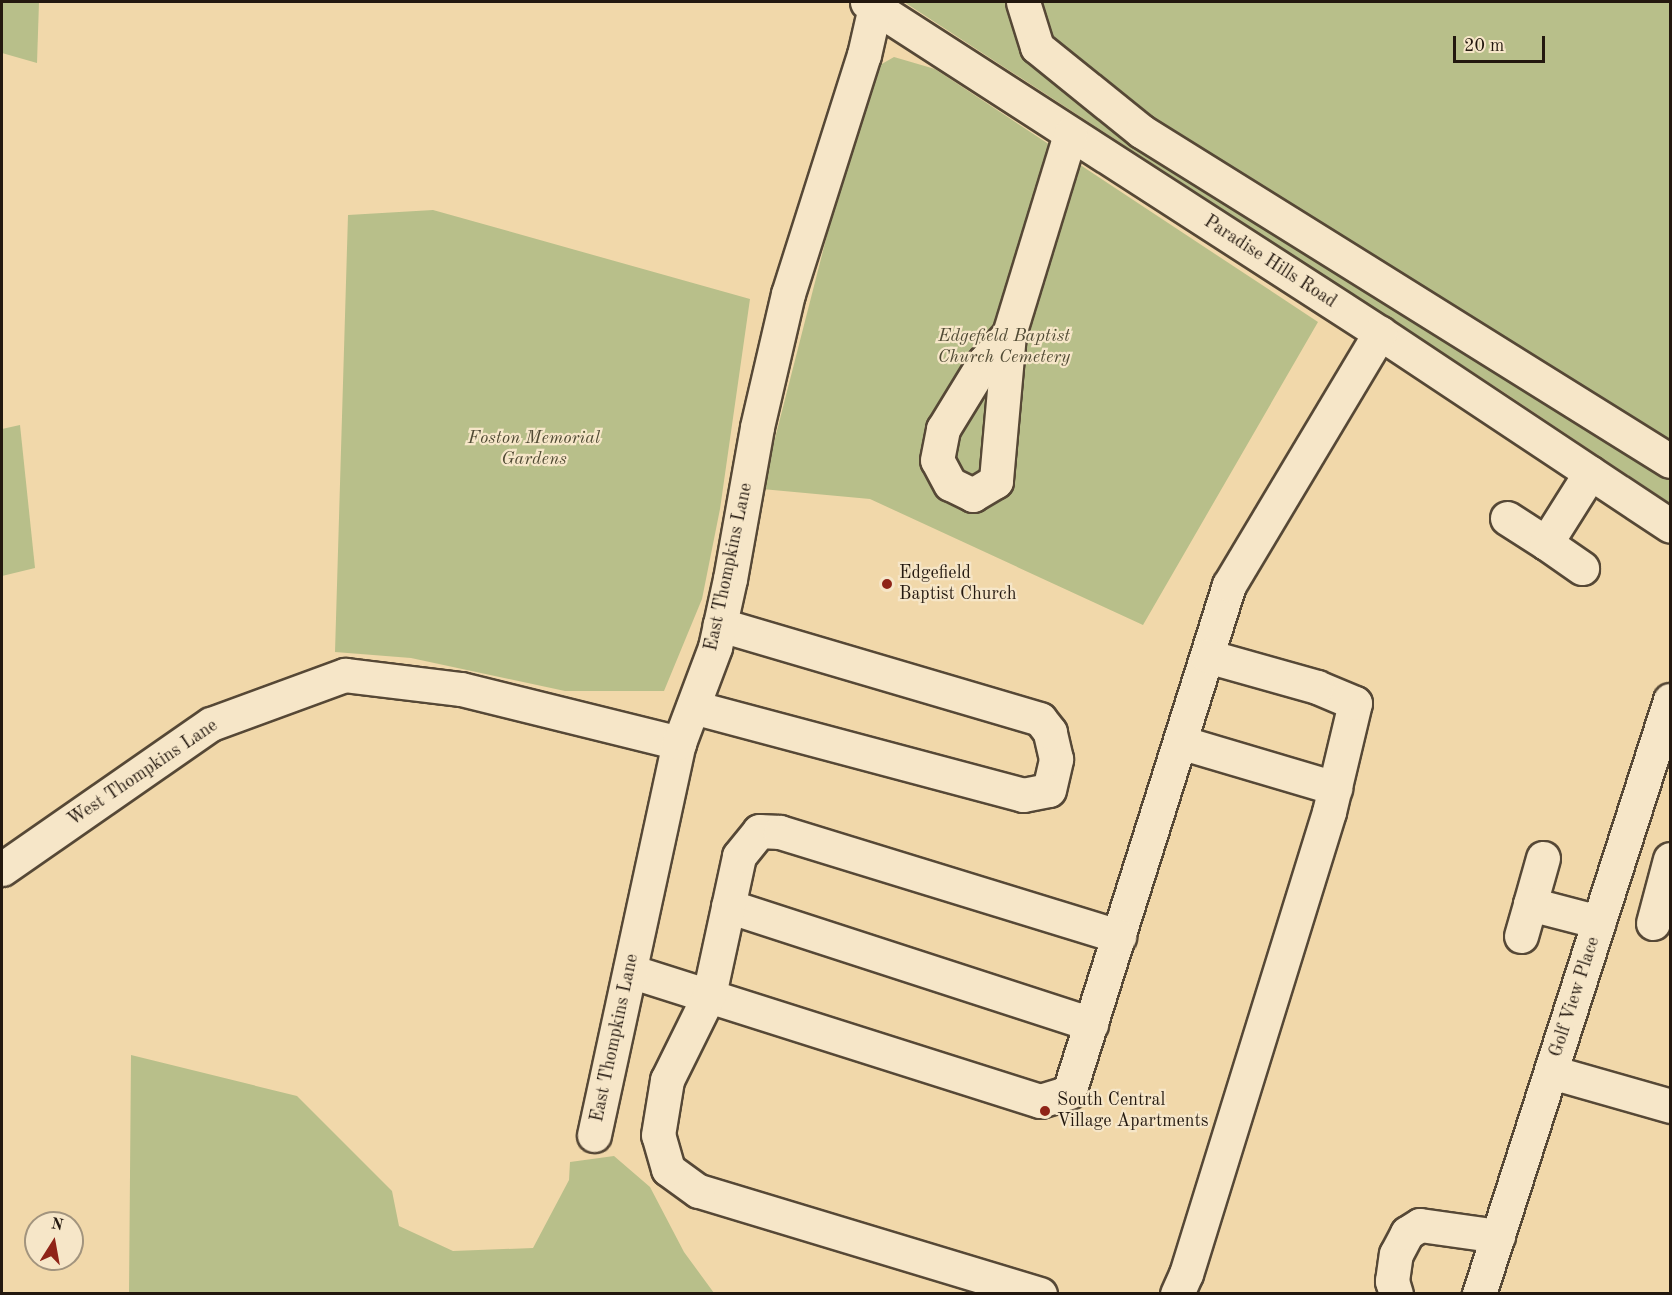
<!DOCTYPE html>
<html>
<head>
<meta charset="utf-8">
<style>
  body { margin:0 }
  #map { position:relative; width:1672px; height:1295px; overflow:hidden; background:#f1d8aa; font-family:"Old Standard TT",serif }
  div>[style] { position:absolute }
  .green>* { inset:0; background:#b8bf8a }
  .roads { filter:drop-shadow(2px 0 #564836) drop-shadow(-2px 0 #564836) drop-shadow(0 2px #564836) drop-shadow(0 -2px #564836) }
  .minor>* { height:33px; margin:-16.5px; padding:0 16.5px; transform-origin:16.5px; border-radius:16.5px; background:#f6e6c8 }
  .dots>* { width:16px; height:16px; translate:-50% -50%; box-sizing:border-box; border:3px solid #f6e6c8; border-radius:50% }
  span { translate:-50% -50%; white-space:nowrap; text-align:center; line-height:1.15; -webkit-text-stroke:4.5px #f6e6c8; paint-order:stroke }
  .street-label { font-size:18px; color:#23180f }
  .park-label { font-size:18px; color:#504a34; font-style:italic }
  .poi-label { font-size:18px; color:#23180f }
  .left { translate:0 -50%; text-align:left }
  .frame { position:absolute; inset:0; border:3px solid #23180f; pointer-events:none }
  .north { position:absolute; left:24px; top:1211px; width:60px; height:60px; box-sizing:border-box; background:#f6e6c8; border:2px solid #a2947e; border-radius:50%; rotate:11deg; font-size:16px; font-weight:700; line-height:24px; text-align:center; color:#23180f }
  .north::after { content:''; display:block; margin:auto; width:21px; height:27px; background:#8f2418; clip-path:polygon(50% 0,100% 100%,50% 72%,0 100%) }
  .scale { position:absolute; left:1453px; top:36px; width:92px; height:27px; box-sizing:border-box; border:3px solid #23180f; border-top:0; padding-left:8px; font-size:18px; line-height:21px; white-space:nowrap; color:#23180f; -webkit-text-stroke:4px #f6e6c8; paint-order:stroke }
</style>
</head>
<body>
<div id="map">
  <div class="green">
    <i style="clip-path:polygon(2px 2px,39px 2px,37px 63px,2px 53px)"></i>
    <i style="clip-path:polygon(904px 2px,1670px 2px,1670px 503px,1502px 391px)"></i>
    <i style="clip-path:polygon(894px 57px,935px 69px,1318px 322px,1143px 625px,870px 499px,762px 489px,857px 118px,873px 69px)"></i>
    <i style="clip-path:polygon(433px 210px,750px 299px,720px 509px,702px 599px,664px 691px,565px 691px,411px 658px,335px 652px,348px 215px)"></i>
    <i style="clip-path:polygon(20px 425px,35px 568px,2px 576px,2px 429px)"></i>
    <i style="clip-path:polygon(131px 1055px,297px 1096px,392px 1191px,399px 1226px,453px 1251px,533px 1248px,569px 1180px,570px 1162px,614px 1156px,650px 1187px,684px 1252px,714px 1293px,129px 1293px)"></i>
  </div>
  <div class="roads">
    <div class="minor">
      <i style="left:867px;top:2px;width:611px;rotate:32.83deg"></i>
      <i style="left:1380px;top:333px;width:348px;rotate:33.6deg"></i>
      <i style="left:1023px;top:2px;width:47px;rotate:72.7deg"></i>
      <i style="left:1037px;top:47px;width:134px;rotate:38.9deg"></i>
      <i style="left:1141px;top:131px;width:623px;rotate:31.96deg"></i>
      <i style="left:1009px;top:334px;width:148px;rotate:95.1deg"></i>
      <i style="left:996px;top:481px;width:27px;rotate:149deg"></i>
      <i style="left:973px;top:495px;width:25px;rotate:-154deg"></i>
      <i style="left:950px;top:484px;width:27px;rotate:-118deg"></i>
      <i style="left:937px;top:460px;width:32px;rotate:-79deg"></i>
      <i style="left:943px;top:429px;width:79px;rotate:-58.5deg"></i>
      <i style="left:984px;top:362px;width:38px;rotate:-48deg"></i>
      <i style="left:1009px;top:334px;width:209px;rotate:-73deg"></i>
      <i style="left:1507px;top:518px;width:46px;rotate:32.7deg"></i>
      <i style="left:1546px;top:543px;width:83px;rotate:-57.8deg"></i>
      <i style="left:1546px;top:543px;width:44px;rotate:34.8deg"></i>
      <i style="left:693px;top:707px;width:342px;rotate:14.9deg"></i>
      <i style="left:1023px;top:795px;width:26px;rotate:-11deg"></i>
      <i style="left:1049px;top:790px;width:32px;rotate:-77deg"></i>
      <i style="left:1056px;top:759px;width:28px;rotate:-103deg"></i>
      <i style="left:1050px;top:732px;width:16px;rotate:-128deg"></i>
      <i style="left:1040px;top:719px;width:334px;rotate:-163.6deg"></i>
      <i style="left:1180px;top:742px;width:162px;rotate:16.5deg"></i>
      <i style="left:1543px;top:858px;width:48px;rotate:105.8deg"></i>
      <i style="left:1530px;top:904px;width:71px;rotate:14.6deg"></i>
      <i style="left:2px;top:869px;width:254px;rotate:-34.8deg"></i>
      <i style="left:211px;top:724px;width:143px;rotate:-20.1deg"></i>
      <i style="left:345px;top:675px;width:117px;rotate:6.9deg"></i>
      <i style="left:461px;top:689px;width:225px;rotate:13.9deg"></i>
      <i style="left:728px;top:906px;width:382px;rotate:18deg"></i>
      <i style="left:1653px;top:923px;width:66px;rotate:-75.1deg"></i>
      <i style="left:1521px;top:936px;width:33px;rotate:-74deg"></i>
      <i style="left:630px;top:971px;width:430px;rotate:17.6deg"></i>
      <i style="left:1040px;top:1101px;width:30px;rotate:-17deg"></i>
      <i style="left:1069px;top:1092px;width:532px;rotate:-72.49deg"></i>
      <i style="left:1229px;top:585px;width:294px;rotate:-59.1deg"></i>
      <i style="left:1551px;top:1072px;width:124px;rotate:15.9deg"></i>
      <i style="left:594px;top:1135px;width:401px;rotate:-77.8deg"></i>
      <i style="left:679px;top:743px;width:103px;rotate:-69.4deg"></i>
      <i style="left:715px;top:647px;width:70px;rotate:-77.6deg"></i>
      <i style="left:730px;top:579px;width:154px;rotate:-79.9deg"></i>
      <i style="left:757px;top:427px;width:137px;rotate:-76.9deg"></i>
      <i style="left:788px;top:294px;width:251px;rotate:-72.4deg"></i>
      <i style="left:864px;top:55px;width:54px;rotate:-77.2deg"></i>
      <i style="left:1040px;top:1294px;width:357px;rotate:-163.2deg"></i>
      <i style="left:698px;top:1191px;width:37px;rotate:-144deg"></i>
      <i style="left:668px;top:1169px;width:35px;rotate:-106deg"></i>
      <i style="left:658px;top:1135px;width:56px;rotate:-80.7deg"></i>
      <i style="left:667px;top:1080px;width:95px;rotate:-63.7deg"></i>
      <i style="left:709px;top:995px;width:142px;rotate:-77.8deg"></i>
      <i style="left:739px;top:856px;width:32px;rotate:-51deg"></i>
      <i style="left:759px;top:831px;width:21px;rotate:3deg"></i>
      <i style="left:780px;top:832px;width:355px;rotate:17.1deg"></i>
      <i style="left:1177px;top:1294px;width:22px;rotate:-66deg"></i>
      <i style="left:1186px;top:1274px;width:484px;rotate:-72.8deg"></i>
      <i style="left:1329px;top:812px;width:112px;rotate:-76.6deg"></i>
      <i style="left:1355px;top:703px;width:41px;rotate:-157.2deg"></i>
      <i style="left:1317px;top:687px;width:114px;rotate:-164.3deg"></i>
      <i style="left:1396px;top:1294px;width:14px;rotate:-107deg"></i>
      <i style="left:1392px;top:1281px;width:27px;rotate:-82deg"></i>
      <i style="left:1396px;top:1254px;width:24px;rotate:-62deg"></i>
      <i style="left:1407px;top:1233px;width:15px;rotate:-32deg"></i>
      <i style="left:1420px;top:1225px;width:79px;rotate:8deg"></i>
      <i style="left:1479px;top:1294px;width:624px;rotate:-72.17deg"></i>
    </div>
  </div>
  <div class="dots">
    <i style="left:887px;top:584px;background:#8f2418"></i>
    <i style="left:1045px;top:1111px;background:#8f2418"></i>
  </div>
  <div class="street-label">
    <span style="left:1270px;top:262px;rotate:33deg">Paradise Hills Road</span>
    <span style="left:729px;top:567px;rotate:-78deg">East Thompkins Lane</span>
    <span style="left:143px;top:773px;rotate:-34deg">West Thompkins Lane</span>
    <span style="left:1575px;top:997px;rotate:-72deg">Golf View Place</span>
    <span style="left:615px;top:1038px;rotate:-78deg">East Thompkins Lane</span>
  </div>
  <div class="park-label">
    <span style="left:1004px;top:347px">Edgefield Baptist<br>Church Cemetery</span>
    <span style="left:534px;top:449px">Foston Memorial<br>Gardens</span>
  </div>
  <div class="poi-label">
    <span class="left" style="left:899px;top:584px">Edgefield<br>Baptist Church</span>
    <span class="left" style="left:1057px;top:1111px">South Central<br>Village Apartments</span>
  </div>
  <div class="frame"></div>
  <div class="north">N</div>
  <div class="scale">20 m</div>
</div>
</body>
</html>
